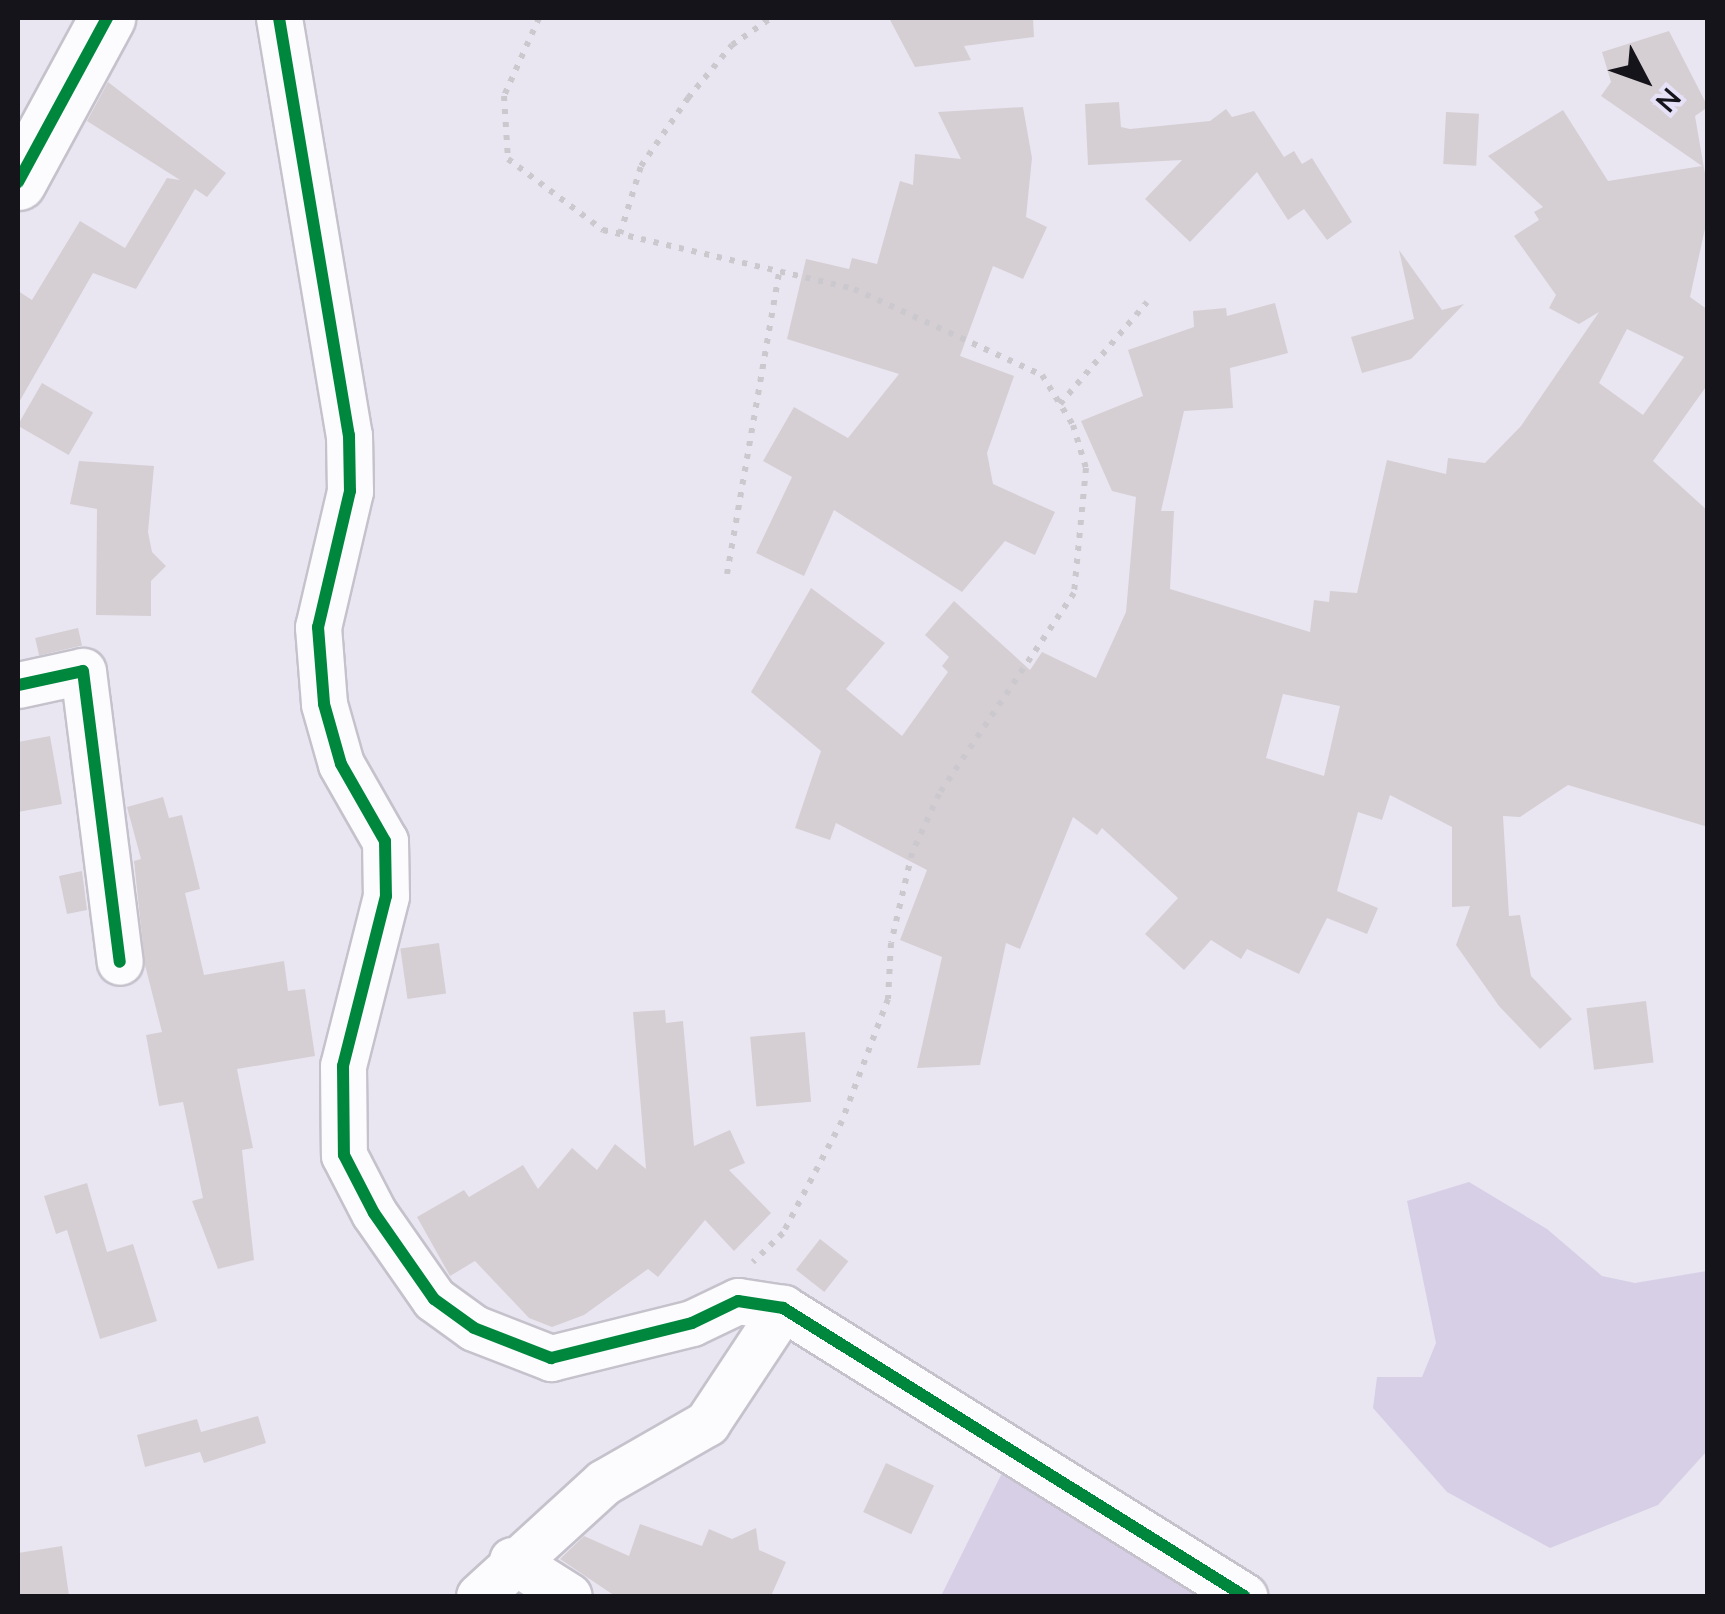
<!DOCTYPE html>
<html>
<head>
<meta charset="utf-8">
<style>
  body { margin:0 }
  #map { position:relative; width:1725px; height:1614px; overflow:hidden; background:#e9e6f2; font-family:"Nunito Sans",sans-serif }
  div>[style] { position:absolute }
  .green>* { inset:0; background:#d6cfe6 }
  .building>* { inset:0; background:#d5cfd4; transform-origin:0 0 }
  .path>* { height:6px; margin-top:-3px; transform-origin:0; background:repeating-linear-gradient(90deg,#cbc9ce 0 5px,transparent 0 13px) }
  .roads { filter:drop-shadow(2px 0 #c5c2cc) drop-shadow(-2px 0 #c5c2cc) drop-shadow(0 2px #c5c2cc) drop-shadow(0 -2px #c5c2cc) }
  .street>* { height:45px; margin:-22.5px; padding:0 22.5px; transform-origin:22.5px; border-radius:22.5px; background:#fcfbfd }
  .secondary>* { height:55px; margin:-27.5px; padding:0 27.5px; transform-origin:27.5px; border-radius:27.5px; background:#fcfbfd }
  .cycleway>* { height:12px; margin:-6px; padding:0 6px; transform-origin:6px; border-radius:6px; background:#00873e }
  span { translate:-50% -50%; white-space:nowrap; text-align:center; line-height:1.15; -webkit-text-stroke:8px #e7e1f7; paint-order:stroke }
  .frame { position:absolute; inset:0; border:20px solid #16141b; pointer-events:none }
  .north { position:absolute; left:1595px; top:30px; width:100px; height:100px; -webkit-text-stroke:8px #e7e1f7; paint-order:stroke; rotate:131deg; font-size:28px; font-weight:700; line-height:40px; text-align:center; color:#16141b }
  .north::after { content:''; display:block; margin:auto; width:35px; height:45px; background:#16141b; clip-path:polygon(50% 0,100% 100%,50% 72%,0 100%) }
</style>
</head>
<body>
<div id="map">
  <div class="green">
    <i style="clip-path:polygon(1469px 1182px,1547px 1229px,1602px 1276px,1635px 1283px,1707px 1271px,1707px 1451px,1658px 1505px,1550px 1548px,1447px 1492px,1373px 1408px,1377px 1377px,1422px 1377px,1436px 1343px,1407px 1201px)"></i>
    <i style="clip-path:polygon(1005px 1467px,1215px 1596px,941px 1596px)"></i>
  </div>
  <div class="building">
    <i style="clip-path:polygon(889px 18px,1033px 18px,1034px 37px,964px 46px,971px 60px,915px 67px)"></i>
    <i style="clip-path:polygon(evenodd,1669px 31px,1708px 107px,1695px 116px,1708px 191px,1708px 215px,1690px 297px,1708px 310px,1708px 384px,1653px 461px,1708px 511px,1708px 827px,1568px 785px,1520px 817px,1503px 816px,1509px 916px,1520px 915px,1531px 976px,1572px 1019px,1540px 1049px,1499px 1006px,1456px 945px,1470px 906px,1452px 907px,1452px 827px,1390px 795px,1382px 820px,1358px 812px,1337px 891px,1378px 908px,1367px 934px,1327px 918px,1299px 974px,1247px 949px,1241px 959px,1211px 940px,1184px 970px,1145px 934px,1178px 898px,1102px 828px,1097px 835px,1073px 817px,1020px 949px,1006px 943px,980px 1065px,917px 1068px,942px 957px,900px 940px,927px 870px,836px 823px,830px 840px,795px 828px,821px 751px,751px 692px,811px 588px,885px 643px,846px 689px,902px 736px,948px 672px,942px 666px,949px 657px,925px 635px,954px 601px,1030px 670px,1042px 652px,1096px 678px,1126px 612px,1136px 497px,1112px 491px,1081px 421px,1143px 396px,1128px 350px,1194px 327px,1193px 311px,1226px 308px,1227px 316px,1275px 303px,1288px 353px,1230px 368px,1233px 408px,1184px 411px,1161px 511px,1174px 511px,1170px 589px,1310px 632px,1314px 600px,1329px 602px,1330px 591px,1357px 593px,1387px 460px,1446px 474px,1448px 458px,1485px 463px,1521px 426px,1599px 312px,1579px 324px,1549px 308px,1556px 295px,1514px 236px,1539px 220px,1534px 212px,1543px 207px,1488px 156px,1563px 110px,1608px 181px,1702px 166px,1601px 96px,1611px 82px,1602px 52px,1669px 31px,1627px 329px,1684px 357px,1643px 415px,1599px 383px,1627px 329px,1669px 31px,1283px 694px,1340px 706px,1324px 776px,1266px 758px,1283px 694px)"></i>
    <i style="clip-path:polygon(108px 82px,226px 173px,207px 197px,195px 189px,136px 289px,93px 273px,18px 404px,18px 291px,32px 300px,80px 221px,125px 248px,167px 178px,180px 180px,87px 121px)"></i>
    <i style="clip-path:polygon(1119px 102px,1121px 127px,1130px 129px,1210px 121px,1226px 109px,1232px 117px,1254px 111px,1284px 157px,1294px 151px,1302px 164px,1312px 158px,1352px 222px,1327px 240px,1304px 209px,1288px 220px,1257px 172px,1190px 242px,1145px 199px,1182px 160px,1088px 165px,1085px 104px)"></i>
    <i style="clip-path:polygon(1023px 107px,1032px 158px,1026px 217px,1047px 227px,1023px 279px,993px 266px,960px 356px,1014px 376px,987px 453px,993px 484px,1055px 512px,1035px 555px,1005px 541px,962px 592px,834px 510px,804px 576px,756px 553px,792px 477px,763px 461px,794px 407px,848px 438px,899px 374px,787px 339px,806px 259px,849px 269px,852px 258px,877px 264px,900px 181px,913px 185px,915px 154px,961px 159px,938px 112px)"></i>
    <i style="left:1446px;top:112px;width:33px;height:52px;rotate:3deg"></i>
    <i style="clip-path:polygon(1399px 250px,1442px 310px,1464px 304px,1411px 359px,1362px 373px,1351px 337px,1414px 319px)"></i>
    <i style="left:42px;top:383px;width:59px;height:49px;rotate:30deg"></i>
    <i style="clip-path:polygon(79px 461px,154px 466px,148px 532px,152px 552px,166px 566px,151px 581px,151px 616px,96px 615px,97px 509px,70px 504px)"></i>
    <i style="left:78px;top:628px;width:18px;height:44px;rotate:77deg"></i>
    <i style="clip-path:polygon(50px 736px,62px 804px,18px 812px,18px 742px)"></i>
    <i style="clip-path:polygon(163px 797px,169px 818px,182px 815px,200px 889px,185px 893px,204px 975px,284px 961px,288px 991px,305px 989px,315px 1056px,237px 1069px,253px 1148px,242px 1150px,254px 1260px,218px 1269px,192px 1201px,203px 1198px,183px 1102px,159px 1106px,146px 1035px,162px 1032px,145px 965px,134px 861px,141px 859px,127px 807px)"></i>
    <i style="clip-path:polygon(82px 871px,87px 910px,67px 914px,59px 876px)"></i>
    <i style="left:439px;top:943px;width:51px;height:39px;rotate:82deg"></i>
    <i style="left:1646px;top:1001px;width:62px;height:60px;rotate:83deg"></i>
    <i style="clip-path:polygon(665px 1010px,666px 1023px,683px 1021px,694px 1146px,730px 1130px,745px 1163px,729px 1170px,771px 1213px,734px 1251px,705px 1220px,658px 1277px,648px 1269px,584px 1315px,552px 1327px,529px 1318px,475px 1261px,450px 1276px,417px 1217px,464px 1190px,469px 1197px,523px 1165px,538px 1189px,572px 1148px,597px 1170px,615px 1144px,646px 1169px,633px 1012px)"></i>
    <i style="left:805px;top:1032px;width:70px;height:55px;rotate:85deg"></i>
    <i style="clip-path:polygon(87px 1183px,107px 1252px,133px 1244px,157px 1321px,100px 1339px,67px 1230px,56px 1234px,44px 1196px)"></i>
    <i style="left:820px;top:1239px;width:36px;height:39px;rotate:38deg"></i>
    <i style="clip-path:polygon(258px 1416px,266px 1443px,204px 1463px,200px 1452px,145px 1467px,137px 1435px,197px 1419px,201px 1432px)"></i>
    <i style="left:886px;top:1463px;width:53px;height:54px;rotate:25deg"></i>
    <i style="clip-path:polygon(640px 1524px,702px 1546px,709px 1529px,732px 1539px,756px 1528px,759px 1550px,786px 1562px,771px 1596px,615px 1596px,560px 1559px,584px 1536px,629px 1556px)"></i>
    <i style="clip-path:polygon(62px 1546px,69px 1596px,18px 1596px,18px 1553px)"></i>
  </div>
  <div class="path">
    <i style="left:539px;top:18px;width:85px;rotate:114.2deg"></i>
    <i style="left:504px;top:96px;width:63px;rotate:86.4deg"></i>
    <i style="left:508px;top:159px;width:119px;rotate:36.8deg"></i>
    <i style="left:603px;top:230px;width:258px;rotate:13.2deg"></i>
    <i style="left:854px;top:289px;width:207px;rotate:24.6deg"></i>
    <i style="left:1042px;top:375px;width:59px;rotate:58.2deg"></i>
    <i style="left:1073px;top:425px;width:45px;rotate:73.2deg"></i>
    <i style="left:1086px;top:468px;width:126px;rotate:95.5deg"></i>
    <i style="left:1074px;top:593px;width:242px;rotate:123.9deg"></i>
    <i style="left:939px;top:794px;width:65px;rotate:114.6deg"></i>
    <i style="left:912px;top:853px;width:92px;rotate:103.1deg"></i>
    <i style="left:891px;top:943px;width:56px;rotate:93.1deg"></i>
    <i style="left:888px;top:999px;width:130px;rotate:110.7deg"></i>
    <i style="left:842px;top:1121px;width:127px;rotate:117.8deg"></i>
    <i style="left:783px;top:1233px;width:42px;rotate:136deg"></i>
    <i style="left:620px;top:234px;width:71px;rotate:-72.8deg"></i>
    <i style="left:641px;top:166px;width:83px;rotate:-55.3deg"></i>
    <i style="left:688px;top:98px;width:69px;rotate:-50.3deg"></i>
    <i style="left:732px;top:45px;width:47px;rotate:-34.7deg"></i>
    <i style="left:1060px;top:404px;width:134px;rotate:-49.5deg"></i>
    <i style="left:727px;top:574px;width:305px;rotate:-80.2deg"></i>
  </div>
  <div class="roads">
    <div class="street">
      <i style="left:279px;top:18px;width:423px;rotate:80.5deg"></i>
      <i style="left:349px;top:435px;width:56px;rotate:89deg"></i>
      <i style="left:350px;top:491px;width:140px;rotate:103.2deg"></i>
      <i style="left:318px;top:627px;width:77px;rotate:85.5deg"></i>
      <i style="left:324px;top:704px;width:62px;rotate:74.2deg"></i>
      <i style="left:341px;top:764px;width:89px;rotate:60.3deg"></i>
      <i style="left:385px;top:841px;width:55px;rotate:89deg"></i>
      <i style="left:386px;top:896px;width:175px;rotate:104.2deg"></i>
      <i style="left:343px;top:1066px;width:89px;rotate:89.4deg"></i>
      <i style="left:344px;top:1155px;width:65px;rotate:62.7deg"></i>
      <i style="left:374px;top:1213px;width:105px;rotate:55.1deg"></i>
      <i style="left:434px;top:1299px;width:49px;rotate:35.9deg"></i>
      <i style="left:474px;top:1328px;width:83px;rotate:21.3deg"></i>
      <i style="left:551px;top:1358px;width:145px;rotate:-13.9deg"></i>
      <i style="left:692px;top:1323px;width:51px;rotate:-25.6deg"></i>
      <i style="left:738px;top:1301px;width:46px;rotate:8.8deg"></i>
      <i style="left:783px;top:1308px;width:544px;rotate:31.99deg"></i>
      <i style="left:18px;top:685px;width:66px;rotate:-12.2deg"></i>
      <i style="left:83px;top:671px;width:293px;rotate:82.8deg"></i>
      <i style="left:512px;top:1560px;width:67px;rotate:32.3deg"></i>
      <i style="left:479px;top:1596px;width:169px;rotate:-42.4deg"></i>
      <i style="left:604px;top:1482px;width:119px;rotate:-29.8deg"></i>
      <i style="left:707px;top:1423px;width:138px;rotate:-56.5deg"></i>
    </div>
    <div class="secondary">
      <i style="left:18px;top:182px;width:187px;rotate:-61.5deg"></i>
    </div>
  </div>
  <div class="cycleway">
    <i style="left:279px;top:18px;width:423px;rotate:80.5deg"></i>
    <i style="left:349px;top:435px;width:56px;rotate:89deg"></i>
    <i style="left:350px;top:491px;width:140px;rotate:103.2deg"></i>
    <i style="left:318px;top:627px;width:77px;rotate:85.5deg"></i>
    <i style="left:324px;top:704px;width:62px;rotate:74.2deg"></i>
    <i style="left:341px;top:764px;width:89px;rotate:60.3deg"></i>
    <i style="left:385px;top:841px;width:55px;rotate:89deg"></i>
    <i style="left:386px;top:896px;width:175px;rotate:104.2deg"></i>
    <i style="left:343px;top:1066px;width:89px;rotate:89.4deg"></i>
    <i style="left:344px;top:1155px;width:65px;rotate:62.7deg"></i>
    <i style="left:374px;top:1213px;width:105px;rotate:55.1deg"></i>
    <i style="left:434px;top:1299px;width:49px;rotate:35.9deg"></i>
    <i style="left:474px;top:1328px;width:83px;rotate:21.3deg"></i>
    <i style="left:551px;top:1358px;width:145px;rotate:-13.9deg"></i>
    <i style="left:692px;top:1323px;width:51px;rotate:-25.6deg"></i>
    <i style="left:738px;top:1301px;width:46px;rotate:8.8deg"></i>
    <i style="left:783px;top:1308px;width:544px;rotate:31.99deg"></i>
    <i style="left:18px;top:182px;width:187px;rotate:-61.5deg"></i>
    <i style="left:18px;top:685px;width:66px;rotate:-12.2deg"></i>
    <i style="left:83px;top:671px;width:293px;rotate:82.8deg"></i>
  </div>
  <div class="frame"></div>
  <div class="north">N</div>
</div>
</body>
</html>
